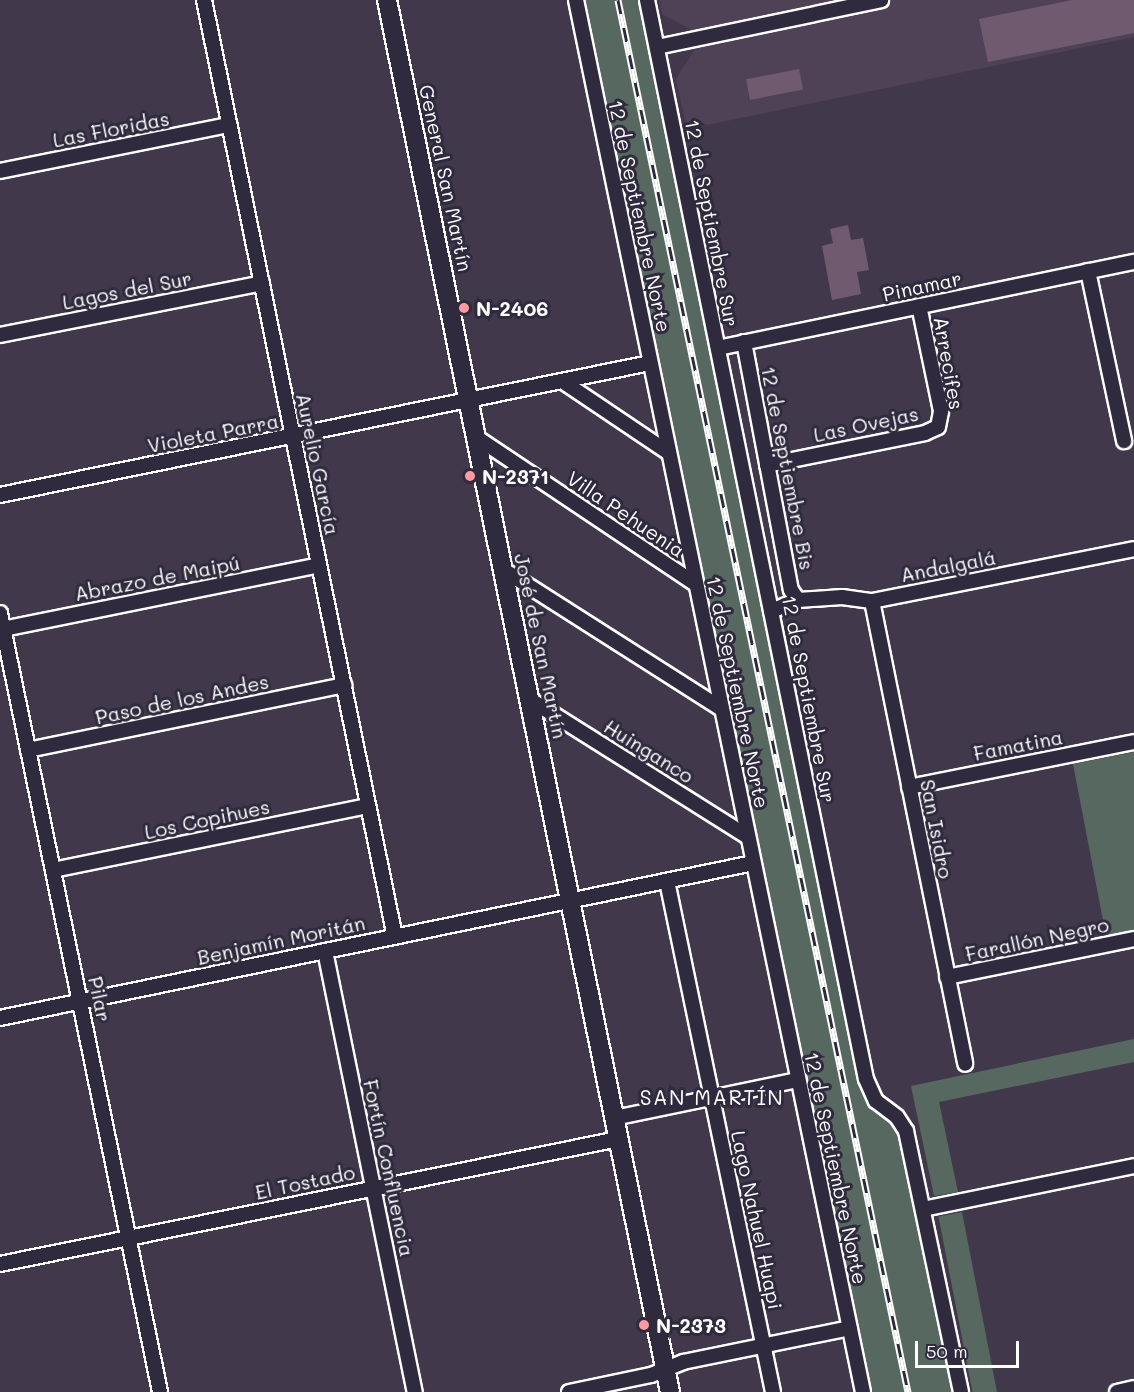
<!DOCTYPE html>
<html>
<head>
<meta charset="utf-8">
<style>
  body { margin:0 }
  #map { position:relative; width:1134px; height:1392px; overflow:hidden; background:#42384c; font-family:Mali,sans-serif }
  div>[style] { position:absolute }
  .built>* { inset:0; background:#504256 }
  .green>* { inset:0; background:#566860; transform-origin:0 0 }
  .building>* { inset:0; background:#705a6f; transform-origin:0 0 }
  .roads { filter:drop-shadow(2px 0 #fff) drop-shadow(-2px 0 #fff) drop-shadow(0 2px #fff) drop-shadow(0 -2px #fff) }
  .minor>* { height:14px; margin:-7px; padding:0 7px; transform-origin:7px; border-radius:7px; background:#2f2a3d }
  .major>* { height:18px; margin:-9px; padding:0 9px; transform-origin:9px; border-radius:9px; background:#2f2a3d }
  .rail>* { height:7px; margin-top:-3.5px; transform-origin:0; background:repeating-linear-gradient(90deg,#2f2a3d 0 14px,#fff 0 28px); box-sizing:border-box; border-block:2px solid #fff }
  .dots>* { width:16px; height:16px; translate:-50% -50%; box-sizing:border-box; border:3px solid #2f2a3d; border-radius:50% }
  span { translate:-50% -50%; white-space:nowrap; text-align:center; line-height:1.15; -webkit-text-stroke:6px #2f2a3d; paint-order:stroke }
  .street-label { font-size:20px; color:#fff }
  .poi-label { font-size:20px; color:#fff; font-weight:700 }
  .left { translate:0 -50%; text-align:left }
  .neighbourhood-label { font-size:21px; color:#fff; letter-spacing:1.5px }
  .scale { position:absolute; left:915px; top:1341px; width:104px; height:27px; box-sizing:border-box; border:3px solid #fff; border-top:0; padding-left:8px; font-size:18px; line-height:21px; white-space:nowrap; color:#fff; -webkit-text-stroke:4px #2f2a3d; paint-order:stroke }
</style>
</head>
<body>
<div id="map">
  <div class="built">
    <i style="clip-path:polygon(659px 0,1134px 0,1134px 37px,687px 129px,676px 79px,695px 49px,692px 30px,662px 14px)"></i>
  </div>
  <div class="green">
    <i style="clip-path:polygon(584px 0,641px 0,875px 1106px,895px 1125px,901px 1140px,954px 1392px,872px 1392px)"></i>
    <i style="clip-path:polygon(1134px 752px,1134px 930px,1106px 936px,1073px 764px)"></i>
    <i style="clip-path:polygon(1134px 1039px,1134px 1062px,939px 1102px,958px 1192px,934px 1196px,911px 1086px)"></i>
    <i style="left:962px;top:1212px;width:184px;height:24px;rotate:79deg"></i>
  </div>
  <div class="building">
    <i style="clip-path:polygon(1072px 0,1134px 0,1134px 33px,988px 62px,979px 19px)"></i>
    <i style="left:799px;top:69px;width:21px;height:54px;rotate:79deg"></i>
    <i style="clip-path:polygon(848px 225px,851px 240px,863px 238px,869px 270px,857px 272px,861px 294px,832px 300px,822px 246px,833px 243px,830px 229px)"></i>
  </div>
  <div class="roads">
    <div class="minor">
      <i style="left:204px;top:0;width:956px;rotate:78.48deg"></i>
      <i style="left:576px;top:0;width:1421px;rotate:78.35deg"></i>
      <i style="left:647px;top:0;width:1101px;rotate:78.53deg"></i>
      <i style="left:866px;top:1079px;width:24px;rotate:66deg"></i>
      <i style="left:876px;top:1101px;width:26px;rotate:37deg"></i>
      <i style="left:897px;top:1117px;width:17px;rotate:57deg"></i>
      <i style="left:906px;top:1131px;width:267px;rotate:78.1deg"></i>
      <i style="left:657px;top:47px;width:229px;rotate:-11.8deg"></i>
      <i style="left:0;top:171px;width:234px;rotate:-11.4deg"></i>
      <i style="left:1088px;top:271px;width:174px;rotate:78deg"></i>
      <i style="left:0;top:335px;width:267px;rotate:-11.2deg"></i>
      <i style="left:744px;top:342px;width:252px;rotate:79.3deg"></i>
      <i style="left:791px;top:590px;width:12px;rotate:55deg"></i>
      <i style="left:718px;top:348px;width:425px;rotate:-11.7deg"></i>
      <i style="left:562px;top:381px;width:129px;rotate:33.9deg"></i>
      <i style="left:476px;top:437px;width:265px;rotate:33.8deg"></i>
      <i style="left:767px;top:465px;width:161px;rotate:-11.4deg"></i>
      <i style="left:925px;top:433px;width:14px;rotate:-25deg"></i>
      <i style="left:938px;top:427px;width:16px;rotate:-79deg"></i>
      <i style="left:941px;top:411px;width:107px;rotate:-101.8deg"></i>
      <i style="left:0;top:495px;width:663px;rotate:-11.48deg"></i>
      <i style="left:502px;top:569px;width:261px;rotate:32.5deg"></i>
      <i style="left:872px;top:601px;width:472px;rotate:78.6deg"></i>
      <i style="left:771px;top:611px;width:29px;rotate:-22deg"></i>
      <i style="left:798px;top:600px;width:44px;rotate:-3.9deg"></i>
      <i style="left:842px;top:597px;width:30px;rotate:8deg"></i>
      <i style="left:872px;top:601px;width:267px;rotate:-11.2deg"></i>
      <i style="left:0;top:613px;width:795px;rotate:78.39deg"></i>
      <i style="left:3px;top:629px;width:322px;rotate:-11.4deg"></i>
      <i style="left:529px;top:699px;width:259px;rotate:32.2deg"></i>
      <i style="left:28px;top:750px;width:323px;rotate:-11.6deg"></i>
      <i style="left:909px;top:787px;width:229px;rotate:-11.3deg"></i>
      <i style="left:53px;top:870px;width:321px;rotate:-11.5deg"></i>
      <i style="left:667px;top:881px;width:522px;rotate:78.28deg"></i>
      <i style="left:325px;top:951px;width:450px;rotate:78.5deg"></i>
      <i style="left:947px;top:977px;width:191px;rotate:-11.5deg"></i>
      <i style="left:0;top:1018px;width:769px;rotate:-11.63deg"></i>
      <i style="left:614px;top:1118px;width:188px;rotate:-11.7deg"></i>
      <i style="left:923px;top:1209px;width:215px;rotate:-11.5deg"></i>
      <i style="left:0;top:1264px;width:631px;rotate:-11.43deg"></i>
      <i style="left:569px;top:1392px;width:84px;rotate:-11.7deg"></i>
      <i style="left:651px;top:1375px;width:35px;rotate:-22deg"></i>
      <i style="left:683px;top:1362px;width:170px;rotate:-11.5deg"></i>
      <i style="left:1117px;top:1392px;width:17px;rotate:-13deg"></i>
    </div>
    <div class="major">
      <i style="left:387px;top:0;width:1420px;rotate:78.51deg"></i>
    </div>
  </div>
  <div class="rail">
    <i style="left:618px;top:0;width:1422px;rotate:78.23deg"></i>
  </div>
  <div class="dots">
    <i style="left:464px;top:308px;background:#ff9aa2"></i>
    <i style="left:470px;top:476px;background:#ff9aa2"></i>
    <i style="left:644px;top:1325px;background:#ff9aa2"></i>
  </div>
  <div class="street-label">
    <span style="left:111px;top:129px;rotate:-11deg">Las Floridas</span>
    <span style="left:446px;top:178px;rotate:78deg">General San Martín</span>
    <span style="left:640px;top:216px;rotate:78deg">12 de Septiembre Norte</span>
    <span style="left:712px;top:223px;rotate:79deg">12 de Septiembre Sur</span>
    <span style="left:922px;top:286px;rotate:-12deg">Pinamar</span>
    <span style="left:127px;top:290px;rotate:-11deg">Lagos del Sur</span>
    <span style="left:949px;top:363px;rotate:80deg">Arrecifes</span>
    <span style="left:866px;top:424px;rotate:-12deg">Las Ovejas</span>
    <span style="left:213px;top:433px;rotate:-11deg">Violeta Parra</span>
    <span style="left:318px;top:464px;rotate:78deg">Aurelio García</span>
    <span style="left:788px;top:468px;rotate:79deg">12 de Septiembre Bis</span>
    <span style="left:626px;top:514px;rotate:34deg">Villa Pehuenia</span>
    <span style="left:948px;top:566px;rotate:-11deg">Andalgalá</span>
    <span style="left:157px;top:578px;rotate:-11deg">Abrazo de Maipú</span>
    <span style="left:541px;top:646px;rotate:78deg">José de San Martín</span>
    <span style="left:738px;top:692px;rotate:78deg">12 de Septiembre Norte</span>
    <span style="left:182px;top:699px;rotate:-12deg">Paso de los Andes</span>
    <span style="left:809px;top:699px;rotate:79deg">12 de Septiembre Sur</span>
    <span style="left:1018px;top:745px;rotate:-11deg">Famatina</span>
    <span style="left:649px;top:751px;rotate:32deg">Huinganco</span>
    <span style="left:207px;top:819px;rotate:-12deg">Los Copihues</span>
    <span style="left:937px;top:829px;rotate:79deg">San Isidro</span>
    <span style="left:1037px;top:939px;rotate:-12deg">Farallón Negro</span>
    <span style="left:281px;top:940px;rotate:-12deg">Benjamín Moritán</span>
    <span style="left:100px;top:999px;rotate:78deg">Pilar</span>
    <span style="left:389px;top:1168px;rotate:78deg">Fortín Confluencia</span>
    <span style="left:836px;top:1168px;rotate:78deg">12 de Septiembre Norte</span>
    <span style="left:305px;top:1182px;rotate:-12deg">El Tostado</span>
    <span style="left:757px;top:1220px;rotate:78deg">Lago Nahuel Huapi</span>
  </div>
  <div class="poi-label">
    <span class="left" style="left:476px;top:308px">N-2406</span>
    <span class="left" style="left:482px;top:476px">N-2371</span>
    <span class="left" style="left:656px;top:1325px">N-2373</span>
  </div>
  <div class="neighbourhood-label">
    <span style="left:712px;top:1097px">SAN MARTÍN</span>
  </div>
  <div class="scale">50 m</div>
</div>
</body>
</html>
